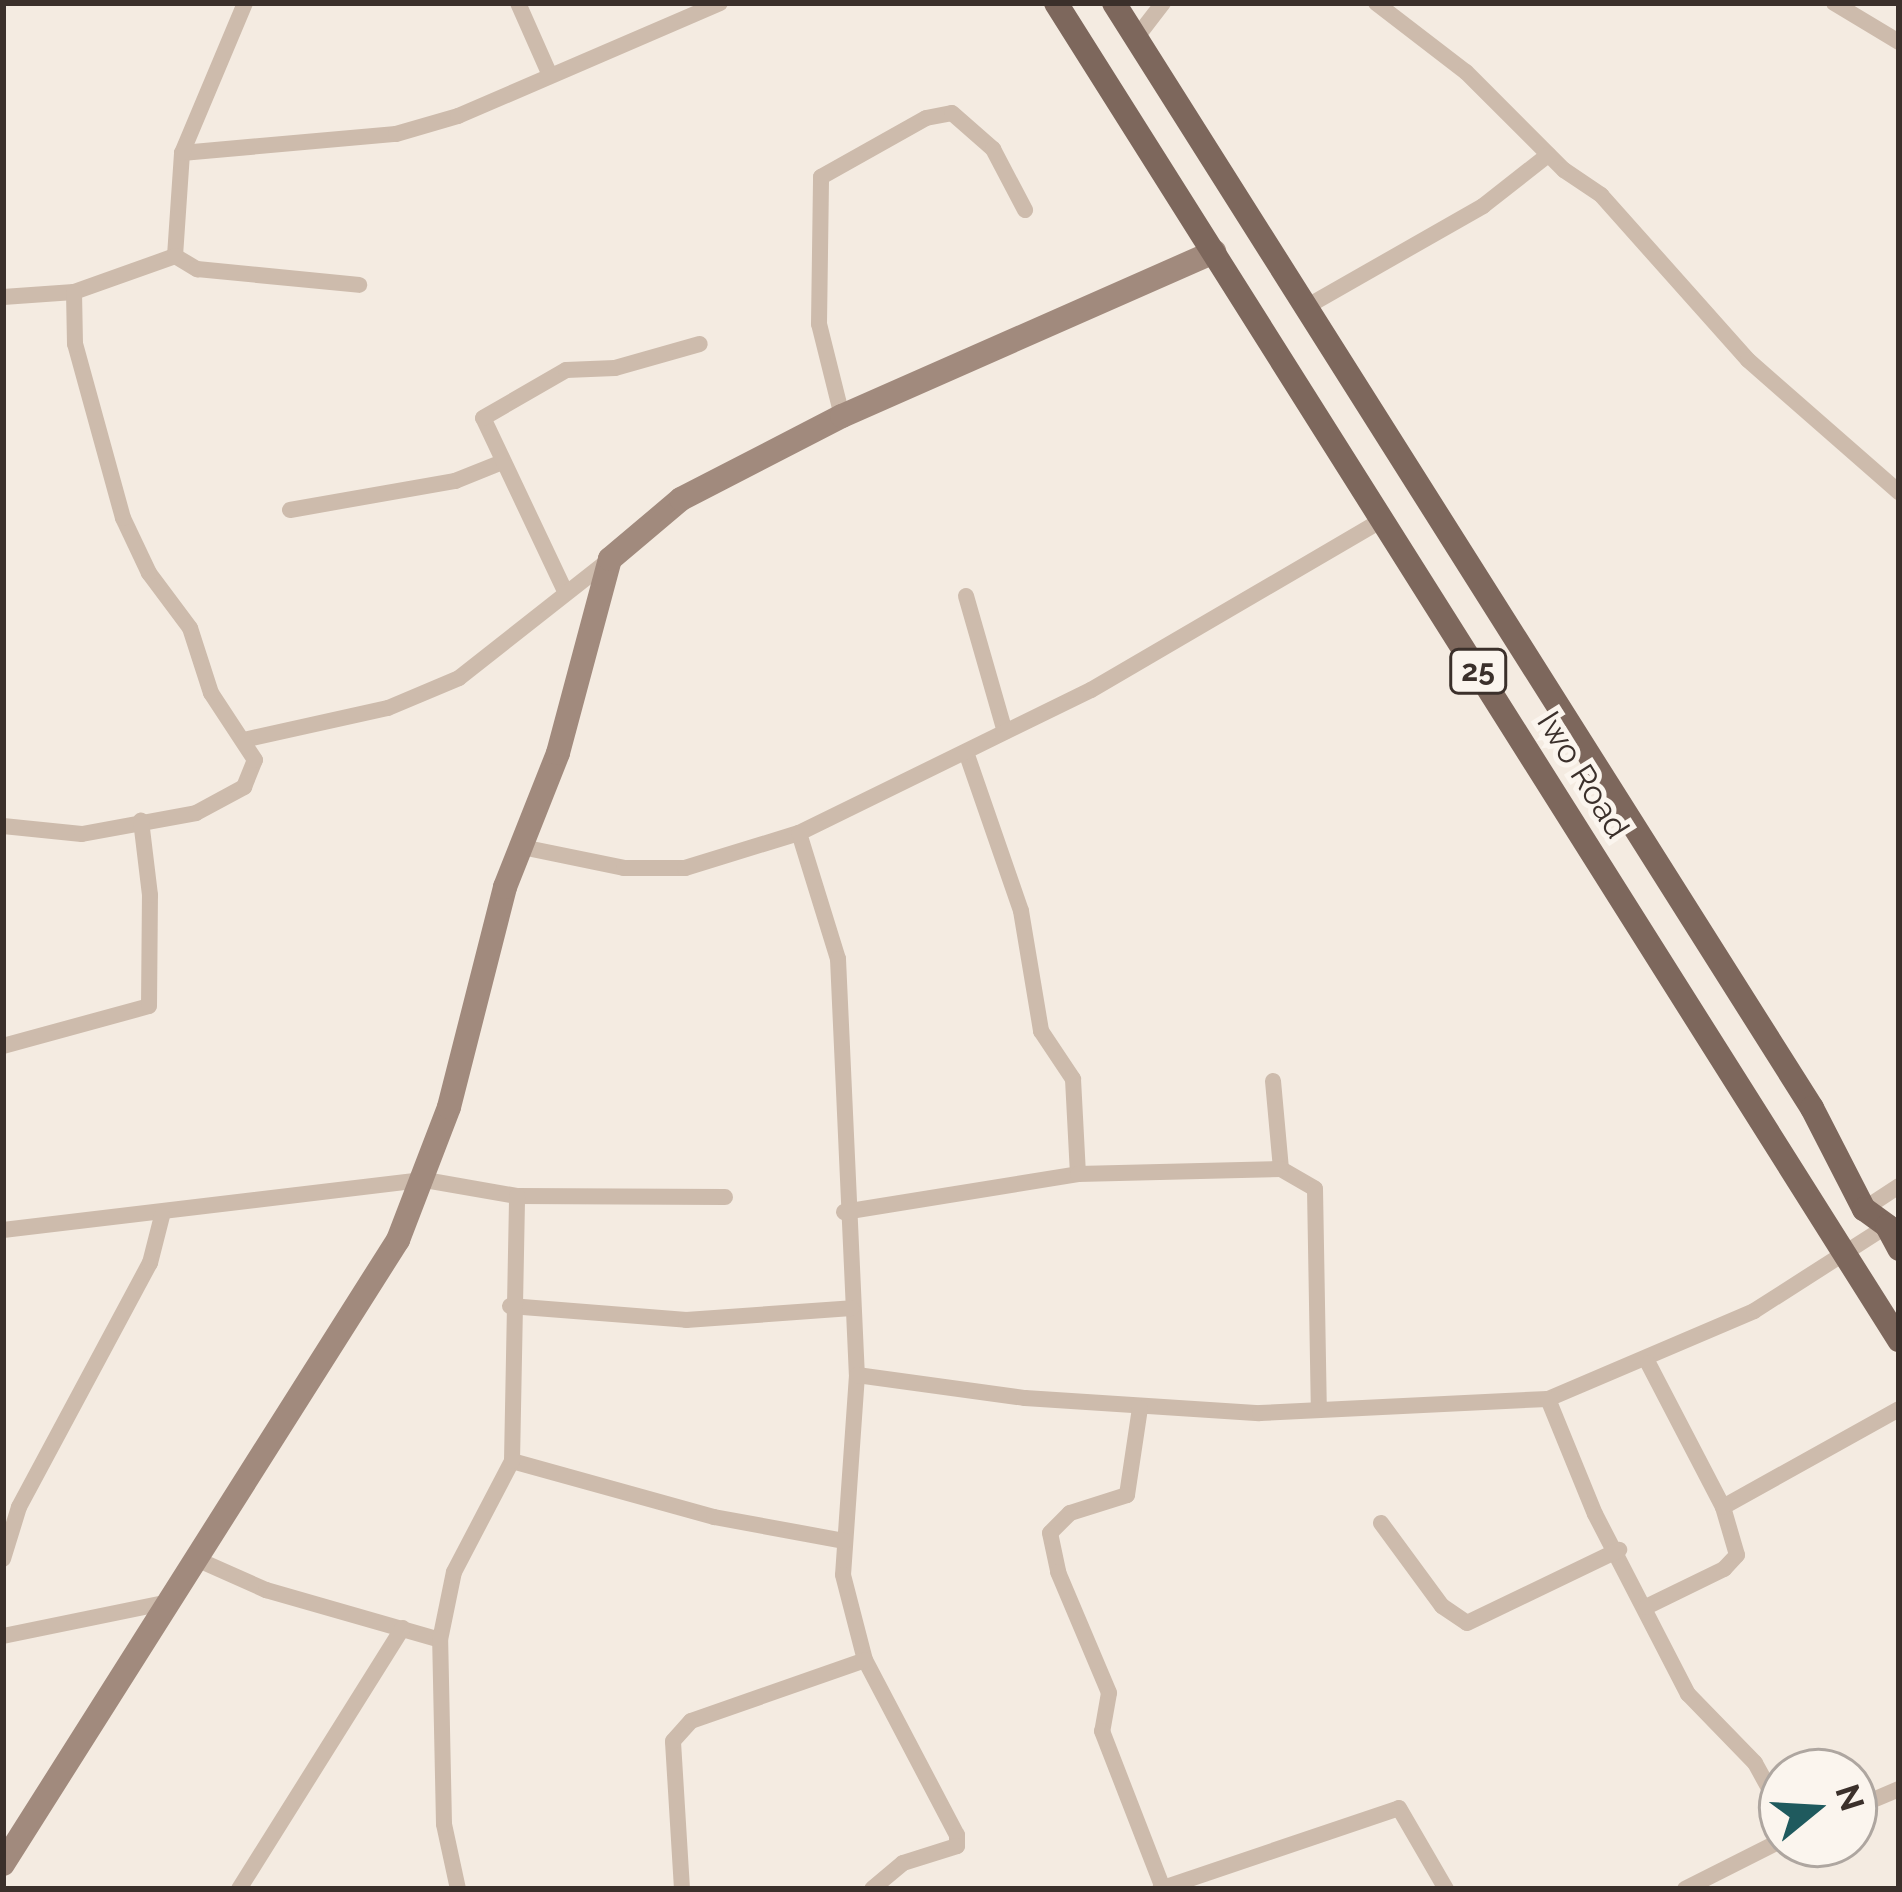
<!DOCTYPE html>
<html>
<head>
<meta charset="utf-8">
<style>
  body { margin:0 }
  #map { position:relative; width:1902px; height:1892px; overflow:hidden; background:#f4ebe1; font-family:Raleway,sans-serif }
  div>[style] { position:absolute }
  .street>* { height:16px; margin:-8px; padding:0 8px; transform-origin:8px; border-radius:8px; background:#cdbbac }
  .secondary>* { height:24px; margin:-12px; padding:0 12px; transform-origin:12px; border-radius:12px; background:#a18a7d }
  .primary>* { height:24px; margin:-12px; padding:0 12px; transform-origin:12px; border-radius:12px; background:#7d675c }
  span { translate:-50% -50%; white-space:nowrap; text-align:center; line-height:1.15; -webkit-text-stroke:10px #fbf5ee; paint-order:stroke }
  .shield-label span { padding:3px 9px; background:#fbf5ee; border:3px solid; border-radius:9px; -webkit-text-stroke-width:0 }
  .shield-label { font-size:30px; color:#3b302b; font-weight:700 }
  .street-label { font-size:33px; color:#3b302b }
  .frame { position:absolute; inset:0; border:6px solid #3b302b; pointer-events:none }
  .north { position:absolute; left:1758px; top:1748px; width:120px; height:120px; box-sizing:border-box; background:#fbf5ee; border:3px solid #aea6a0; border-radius:50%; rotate:72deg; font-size:33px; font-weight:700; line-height:48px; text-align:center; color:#3b302b }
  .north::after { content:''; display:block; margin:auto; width:42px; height:54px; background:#1f5a5e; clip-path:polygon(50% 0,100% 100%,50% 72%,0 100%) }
</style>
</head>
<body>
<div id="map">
  <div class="street">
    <i style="left:518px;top:3px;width:77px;rotate:66.1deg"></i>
    <i style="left:1376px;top:3px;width:113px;rotate:37.5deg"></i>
    <i style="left:1466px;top:72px;width:139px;rotate:45deg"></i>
    <i style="left:1564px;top:170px;width:45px;rotate:34deg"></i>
    <i style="left:1601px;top:195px;width:221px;rotate:48.3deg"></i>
    <i style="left:1748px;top:360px;width:201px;rotate:41.2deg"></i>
    <i style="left:1834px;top:3px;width:76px;rotate:31deg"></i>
    <i style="left:1136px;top:38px;width:44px;rotate:-52.4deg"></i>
    <i style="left:182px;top:153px;width:215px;rotate:-5.1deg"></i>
    <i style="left:396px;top:134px;width:65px;rotate:-16.2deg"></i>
    <i style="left:458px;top:116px;width:285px;rotate:-23.3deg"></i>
    <i style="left:175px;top:256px;width:103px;rotate:-86.1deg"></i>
    <i style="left:182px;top:153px;width:163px;rotate:-67.2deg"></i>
    <i style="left:3px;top:297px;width:71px;rotate:-4deg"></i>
    <i style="left:74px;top:292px;width:107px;rotate:-19.6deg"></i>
    <i style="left:175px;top:256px;width:26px;rotate:31deg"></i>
    <i style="left:197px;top:269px;width:163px;rotate:5.6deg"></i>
    <i style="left:1306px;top:307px;width:204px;rotate:-29.7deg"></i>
    <i style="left:1483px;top:206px;width:83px;rotate:-38.1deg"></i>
    <i style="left:842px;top:416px;width:95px;rotate:-104deg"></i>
    <i style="left:819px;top:324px;width:147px;rotate:-89.2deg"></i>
    <i style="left:821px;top:177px;width:120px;rotate:-29.3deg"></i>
    <i style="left:926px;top:118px;width:26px;rotate:-11deg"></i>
    <i style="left:952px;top:113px;width:55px;rotate:41.3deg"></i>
    <i style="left:993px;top:149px;width:69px;rotate:62.3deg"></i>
    <i style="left:290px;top:510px;width:168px;rotate:-10deg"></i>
    <i style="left:455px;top:481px;width:48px;rotate:-21.8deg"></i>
    <i style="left:564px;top:589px;width:189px;rotate:-115.3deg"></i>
    <i style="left:483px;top:418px;width:96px;rotate:-30deg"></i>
    <i style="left:566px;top:370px;width:49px;rotate:-2.3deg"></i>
    <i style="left:615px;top:368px;width:88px;rotate:-15.8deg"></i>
    <i style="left:966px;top:596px;width:141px;rotate:74deg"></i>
    <i style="left:248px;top:739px;width:143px;rotate:-12.5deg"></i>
    <i style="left:388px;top:708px;width:77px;rotate:-22.9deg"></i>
    <i style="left:459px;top:678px;width:192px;rotate:-38.2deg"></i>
    <i style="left:966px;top:752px;width:168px;rotate:70.9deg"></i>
    <i style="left:1021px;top:911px;width:122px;rotate:80.5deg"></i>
    <i style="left:1041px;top:1031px;width:58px;rotate:56.3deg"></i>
    <i style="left:1073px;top:1079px;width:95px;rotate:87deg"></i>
    <i style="left:3px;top:826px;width:79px;rotate:5.8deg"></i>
    <i style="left:82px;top:834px;width:116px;rotate:-10.4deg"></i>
    <i style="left:196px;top:813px;width:55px;rotate:-28.4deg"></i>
    <i style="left:244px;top:787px;width:29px;rotate:-68deg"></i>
    <i style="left:255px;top:760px;width:80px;rotate:-123.3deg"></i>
    <i style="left:211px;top:693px;width:68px;rotate:-107.9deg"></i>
    <i style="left:190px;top:628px;width:69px;rotate:-126.7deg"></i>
    <i style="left:149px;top:573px;width:61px;rotate:-115.3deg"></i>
    <i style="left:123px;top:518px;width:180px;rotate:-105.4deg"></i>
    <i style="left:75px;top:344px;width:52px;rotate:-91.1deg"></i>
    <i style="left:799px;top:833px;width:132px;rotate:72.8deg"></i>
    <i style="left:838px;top:959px;width:416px;rotate:87.4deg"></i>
    <i style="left:857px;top:1375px;width:200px;rotate:94deg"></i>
    <i style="left:843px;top:1575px;width:88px;rotate:75.5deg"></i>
    <i style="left:865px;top:1660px;width:198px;rotate:62.3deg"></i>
    <i style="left:957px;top:1835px;width:11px;rotate:90deg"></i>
    <i style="left:957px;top:1846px;width:57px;rotate:162.5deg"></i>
    <i style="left:903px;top:1863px;width:40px;rotate:140deg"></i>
    <i style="left:522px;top:847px;width:104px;rotate:11.6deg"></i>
    <i style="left:624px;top:868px;width:61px"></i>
    <i style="left:685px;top:868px;width:119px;rotate:-17.1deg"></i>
    <i style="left:799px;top:833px;width:325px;rotate:-26.1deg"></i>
    <i style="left:1091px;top:690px;width:337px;rotate:-30.3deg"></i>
    <i style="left:3px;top:1046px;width:151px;rotate:-15.3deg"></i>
    <i style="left:149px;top:1006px;width:111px;rotate:-89.5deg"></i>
    <i style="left:150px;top:895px;width:75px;rotate:-96.9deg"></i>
    <i style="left:1273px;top:1081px;width:88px;rotate:84.8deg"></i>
    <i style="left:1281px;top:1169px;width:39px;rotate:30deg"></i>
    <i style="left:1315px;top:1189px;width:219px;rotate:89deg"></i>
    <i style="left:1864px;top:1209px;width:42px;rotate:-33.3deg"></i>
    <i style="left:844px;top:1212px;width:237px;rotate:-9.2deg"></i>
    <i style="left:1078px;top:1174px;width:203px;rotate:-1.4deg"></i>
    <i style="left:3px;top:1230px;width:425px;rotate:-6.8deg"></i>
    <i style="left:425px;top:1180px;width:93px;rotate:9.9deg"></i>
    <i style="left:517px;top:1196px;width:208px;rotate:0.3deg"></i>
    <i style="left:510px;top:1306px;width:177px;rotate:4.5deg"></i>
    <i style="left:686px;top:1320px;width:166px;rotate:-4.1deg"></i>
    <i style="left:857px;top:1375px;width:170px;rotate:7.8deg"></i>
    <i style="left:1025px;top:1398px;width:235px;rotate:3.7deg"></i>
    <i style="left:1260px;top:1413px;width:288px;rotate:-2.8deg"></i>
    <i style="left:1548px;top:1399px;width:224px;rotate:-23.1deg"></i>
    <i style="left:1754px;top:1311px;width:158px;rotate:-32.6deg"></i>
    <i style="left:1548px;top:1399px;width:124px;rotate:67.8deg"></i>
    <i style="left:1595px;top:1514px;width:203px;rotate:62.7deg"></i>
    <i style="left:1688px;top:1694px;width:96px;rotate:45.8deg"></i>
    <i style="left:1755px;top:1763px;width:56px;rotate:61.1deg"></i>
    <i style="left:1140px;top:1408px;width:88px;rotate:98.5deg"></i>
    <i style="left:1127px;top:1495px;width:60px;rotate:162.5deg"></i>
    <i style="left:1070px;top:1513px;width:28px;rotate:135deg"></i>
    <i style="left:1050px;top:1533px;width:40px;rotate:78deg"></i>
    <i style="left:1058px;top:1572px;width:131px;rotate:67.1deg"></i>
    <i style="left:1109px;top:1693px;width:39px;rotate:100deg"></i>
    <i style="left:1102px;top:1731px;width:168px;rotate:68.8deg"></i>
    <i style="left:512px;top:1461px;width:210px;rotate:15.5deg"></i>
    <i style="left:714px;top:1517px;width:133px;rotate:10.4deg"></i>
    <i style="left:1723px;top:1507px;width:201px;rotate:-29.1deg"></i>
    <i style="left:1381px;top:1523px;width:103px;rotate:53.7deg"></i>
    <i style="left:1442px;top:1606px;width:30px;rotate:34deg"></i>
    <i style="left:1467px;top:1623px;width:169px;rotate:-25.7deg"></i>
    <i style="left:194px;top:1558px;width:79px;rotate:24deg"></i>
    <i style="left:266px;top:1590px;width:181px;rotate:16deg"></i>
    <i style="left:3px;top:1559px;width:54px;rotate:-72.9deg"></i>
    <i style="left:19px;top:1507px;width:277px;rotate:-61.8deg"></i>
    <i style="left:150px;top:1263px;width:49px;rotate:-75.7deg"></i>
    <i style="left:1646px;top:1607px;width:87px;rotate:-26deg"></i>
    <i style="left:1724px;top:1569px;width:19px;rotate:-47deg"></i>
    <i style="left:1737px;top:1555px;width:50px;rotate:-106.3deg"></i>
    <i style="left:1723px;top:1507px;width:162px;rotate:-117.5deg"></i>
    <i style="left:3px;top:1636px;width:168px;rotate:-11.6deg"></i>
    <i style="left:1854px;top:1808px;width:49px;rotate:-22.9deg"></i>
    <i style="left:239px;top:1889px;width:308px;rotate:-57.9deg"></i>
    <i style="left:458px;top:1889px;width:66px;rotate:-102.2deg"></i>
    <i style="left:444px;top:1824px;width:184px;rotate:-91.2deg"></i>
    <i style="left:440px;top:1640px;width:69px;rotate:-78.4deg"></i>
    <i style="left:454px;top:1572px;width:125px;rotate:-62.4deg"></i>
    <i style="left:512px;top:1461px;width:265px;rotate:-88.9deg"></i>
    <i style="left:682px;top:1889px;width:148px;rotate:-93.5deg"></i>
    <i style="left:673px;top:1741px;width:27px;rotate:-48deg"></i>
    <i style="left:691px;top:1721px;width:184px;rotate:-19.3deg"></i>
    <i style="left:1160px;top:1889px;width:252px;rotate:-18.7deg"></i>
    <i style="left:1399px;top:1808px;width:94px;rotate:59.9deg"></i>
    <i style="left:1685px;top:1889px;width:109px;rotate:-26.8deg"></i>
  </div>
  <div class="secondary">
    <i style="left:3px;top:1864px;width:739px;rotate:-57.67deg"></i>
    <i style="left:398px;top:1240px;width:142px;rotate:-69deg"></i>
    <i style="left:449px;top:1107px;width:227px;rotate:-75.7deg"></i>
    <i style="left:505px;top:887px;width:144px;rotate:-68.4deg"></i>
    <i style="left:558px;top:753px;width:201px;rotate:-75deg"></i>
    <i style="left:610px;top:559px;width:93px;rotate:-40.2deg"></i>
    <i style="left:681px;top:499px;width:181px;rotate:-27.3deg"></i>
    <i style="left:842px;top:416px;width:407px;rotate:-23.8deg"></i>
  </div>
  <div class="primary">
    <i style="left:1056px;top:3px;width:1581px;rotate:57.77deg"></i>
    <i style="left:1114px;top:3px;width:1307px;rotate:57.72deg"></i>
    <i style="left:1812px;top:1108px;width:114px;rotate:62.8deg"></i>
    <i style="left:1864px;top:1209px;width:29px;rotate:36deg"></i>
    <i style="left:1887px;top:1226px;width:26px;rotate:62deg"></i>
  </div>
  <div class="shield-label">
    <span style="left:1478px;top:671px">25</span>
  </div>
  <div class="street-label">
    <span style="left:1583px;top:775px;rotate:58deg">Iwo Road</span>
  </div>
  <div class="frame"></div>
  <div class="north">N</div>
</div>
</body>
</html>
